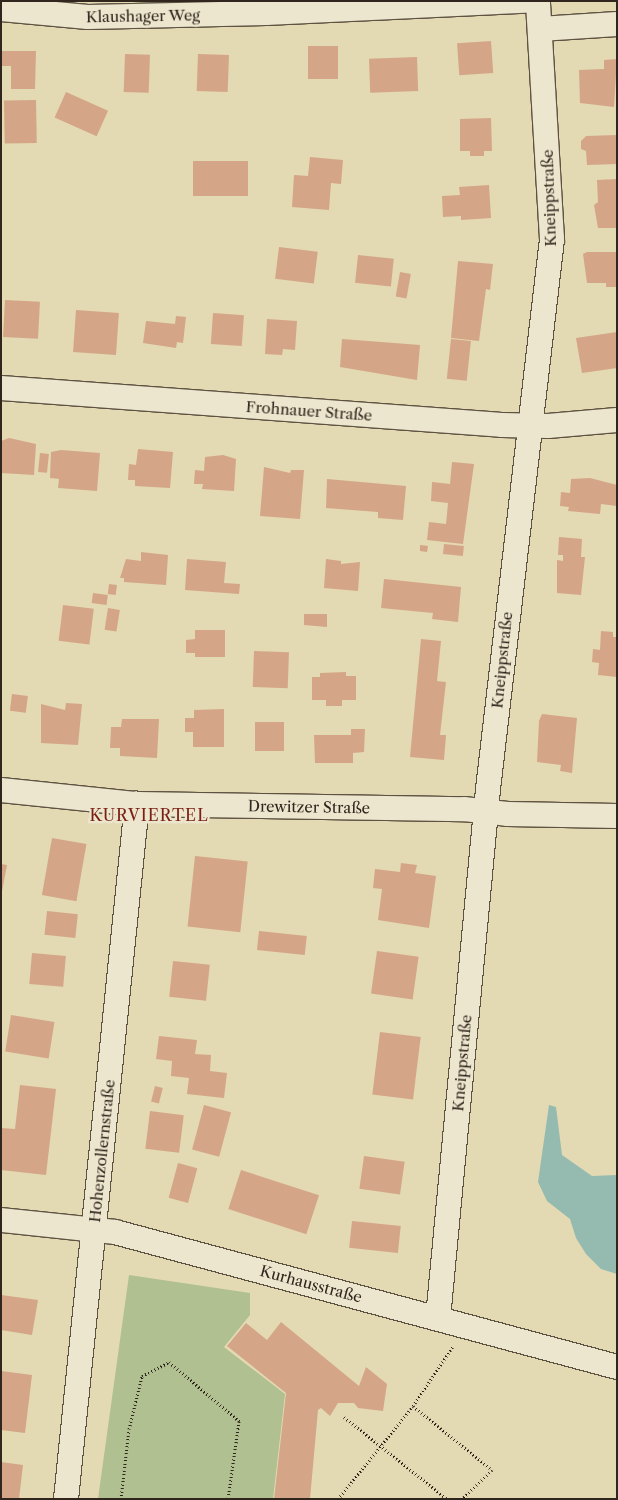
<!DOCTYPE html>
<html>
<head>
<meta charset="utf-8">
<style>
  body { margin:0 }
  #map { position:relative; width:618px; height:1500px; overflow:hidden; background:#e3d9b3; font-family:"Libre Caslon Text",serif }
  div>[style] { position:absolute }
  .green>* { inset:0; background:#b0c090 }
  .water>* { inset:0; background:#95bab0 }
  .building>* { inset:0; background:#d4a687; transform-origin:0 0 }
  .path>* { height:3px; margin-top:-1.5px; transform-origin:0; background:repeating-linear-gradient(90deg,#31261d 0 1px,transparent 0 3.5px) }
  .roads { filter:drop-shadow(1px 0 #5e5342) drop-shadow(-1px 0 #5e5342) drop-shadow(0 1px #5e5342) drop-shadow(0 -1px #5e5342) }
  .minor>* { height:24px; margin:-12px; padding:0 12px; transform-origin:12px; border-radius:12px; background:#ede6ce }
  span { translate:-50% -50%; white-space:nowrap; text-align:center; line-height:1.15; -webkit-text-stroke:4.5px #ede6ce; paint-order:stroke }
  .street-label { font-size:15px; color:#31261d }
  .neighbourhood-label { font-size:16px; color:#7a1f14; letter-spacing:1px }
  .frame { position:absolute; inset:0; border:2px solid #31261d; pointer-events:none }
</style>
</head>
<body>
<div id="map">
  <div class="green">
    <i style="clip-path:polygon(129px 1275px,250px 1293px,250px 1315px,224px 1347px,285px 1394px,273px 1499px,98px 1499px)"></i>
  </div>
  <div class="water">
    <i style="clip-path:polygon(549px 1105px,556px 1107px,562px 1155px,592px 1176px,617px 1175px,617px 1274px,601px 1269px,586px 1254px,576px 1238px,570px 1219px,547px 1201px,538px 1182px)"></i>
  </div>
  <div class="building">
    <i style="left:491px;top:41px;width:32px;height:34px;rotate:86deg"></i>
    <i style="left:308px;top:46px;width:30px;height:33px"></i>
    <i style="clip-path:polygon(1px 51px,36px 51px,35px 89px,11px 89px,11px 66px,1px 66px)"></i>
    <i style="left:125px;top:54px;width:25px;height:38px;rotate:2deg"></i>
    <i style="left:198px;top:54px;width:31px;height:37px;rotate:2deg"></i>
    <i style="left:417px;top:57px;width:34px;height:48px;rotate:88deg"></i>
    <i style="clip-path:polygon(617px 59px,614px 107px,580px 103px,579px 70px,604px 69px,604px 60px)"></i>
    <i style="left:66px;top:92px;width:46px;height:28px;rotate:24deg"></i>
    <i style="left:36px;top:100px;width:43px;height:32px;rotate:89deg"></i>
    <i style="clip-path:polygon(491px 118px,492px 151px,484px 151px,484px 156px,470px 156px,470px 151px,460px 151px,460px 119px)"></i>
    <i style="clip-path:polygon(617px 135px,617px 164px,587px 165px,586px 151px,581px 149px,581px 141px,586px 136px)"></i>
    <i style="clip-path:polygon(310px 157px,343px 160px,341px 184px,331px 183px,329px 210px,292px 207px,294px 175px,308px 176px)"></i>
    <i style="left:193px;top:161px;width:55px;height:35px"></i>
    <i style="clip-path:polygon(617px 179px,617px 228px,598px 228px,594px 205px,598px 202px,597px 180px)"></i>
    <i style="clip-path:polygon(489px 185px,491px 218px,461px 220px,461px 216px,443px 217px,442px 196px,460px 195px,459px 187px)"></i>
    <i style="left:279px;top:247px;width:39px;height:32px;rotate:7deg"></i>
    <i style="clip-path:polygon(587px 252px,617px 252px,617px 287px,606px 287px,606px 283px,587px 283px,583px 254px)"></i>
    <i style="left:358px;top:255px;width:36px;height:28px;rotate:6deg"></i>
    <i style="clip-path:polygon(458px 261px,493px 264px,490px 290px,486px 289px,479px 341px,451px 338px)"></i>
    <i style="left:400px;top:272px;width:11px;height:25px;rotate:10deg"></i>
    <i style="left:5px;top:300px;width:35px;height:37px;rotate:3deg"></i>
    <i style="left:76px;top:310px;width:43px;height:42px;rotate:4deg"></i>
    <i style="left:213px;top:313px;width:31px;height:31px;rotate:4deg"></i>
    <i style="clip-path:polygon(176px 316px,186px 317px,183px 343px,177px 342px,176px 348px,143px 343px,146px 321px,175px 324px)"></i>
    <i style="clip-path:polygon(267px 319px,297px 321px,295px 350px,283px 349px,282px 355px,265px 354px)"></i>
    <i style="clip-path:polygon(617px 332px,617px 368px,582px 373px,576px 338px)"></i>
    <i style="clip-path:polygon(342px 339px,420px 345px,417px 380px,340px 367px)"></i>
    <i style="left:451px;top:339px;width:20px;height:40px;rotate:6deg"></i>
    <i style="clip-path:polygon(9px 438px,36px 444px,34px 475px,1px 473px,1px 441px)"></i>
    <i style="clip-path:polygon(138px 449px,173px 452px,170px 488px,135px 486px,135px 480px,128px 480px,129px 464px,136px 465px)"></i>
    <i style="clip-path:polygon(61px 450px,100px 453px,97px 491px,58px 488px,59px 479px,50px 478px,51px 452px)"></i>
    <i style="left:40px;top:453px;width:9px;height:19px;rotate:6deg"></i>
    <i style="clip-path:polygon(223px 455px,236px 459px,234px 491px,202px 489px,203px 484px,194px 484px,195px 470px,204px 471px,205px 457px)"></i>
    <i style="clip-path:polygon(452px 462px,474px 464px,463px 544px,427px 540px,429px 522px,446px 524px,448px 503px,431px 501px,432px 482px,450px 484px)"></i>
    <i style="clip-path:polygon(264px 467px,290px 473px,291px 470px,304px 470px,300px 519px,260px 516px)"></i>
    <i style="clip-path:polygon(590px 478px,617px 485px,617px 506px,601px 504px,600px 514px,568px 511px,569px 507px,560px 506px,561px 492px,570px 493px,571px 479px)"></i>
    <i style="clip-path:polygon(327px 479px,406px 486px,403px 520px,378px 518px,378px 512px,326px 508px)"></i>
    <i style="clip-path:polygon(559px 537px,582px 539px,581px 557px,585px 557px,581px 595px,557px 593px,557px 560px,563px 561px,563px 555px,558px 555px)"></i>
    <i style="left:444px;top:544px;width:20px;height:10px;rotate:6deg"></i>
    <i style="clip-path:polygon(420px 545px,428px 546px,427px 552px,420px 551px)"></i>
    <i style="clip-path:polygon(141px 552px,168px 555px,166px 585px,124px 582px,124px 578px,120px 578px,126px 559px,141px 561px)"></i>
    <i style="clip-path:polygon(187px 559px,226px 562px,224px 583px,240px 584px,239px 594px,185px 590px)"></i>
    <i style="clip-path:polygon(326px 559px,341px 561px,341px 564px,360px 562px,358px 591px,324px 588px)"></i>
    <i style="clip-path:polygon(384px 579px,461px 587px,458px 622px,432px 619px,433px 613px,381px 608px)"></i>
    <i style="left:109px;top:584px;width:8px;height:10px;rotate:7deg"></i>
    <i style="left:93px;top:593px;width:15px;height:10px;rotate:8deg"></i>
    <i style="left:63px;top:605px;width:31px;height:36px;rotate:7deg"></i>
    <i style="left:108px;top:608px;width:12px;height:22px;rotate:9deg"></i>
    <i style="clip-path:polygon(304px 614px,327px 614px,327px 627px,304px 625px)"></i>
    <i style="clip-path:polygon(195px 630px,225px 630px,225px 657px,195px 657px,195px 653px,186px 653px,186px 640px,195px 639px)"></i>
    <i style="clip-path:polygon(601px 631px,613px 632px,613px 637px,617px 637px,617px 677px,598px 675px,599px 663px,592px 662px,593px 649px,600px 650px)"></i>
    <i style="clip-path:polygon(421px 639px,441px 641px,437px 681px,446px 682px,440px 735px,446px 735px,444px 760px,410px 757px)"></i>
    <i style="left:254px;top:651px;width:35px;height:36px;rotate:2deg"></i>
    <i style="clip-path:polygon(346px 672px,346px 676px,356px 676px,356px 700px,342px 700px,342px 706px,326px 706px,326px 700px,312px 700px,312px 677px,320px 677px,320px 673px)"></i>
    <i style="left:12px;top:694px;width:16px;height:17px;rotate:7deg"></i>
    <i style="clip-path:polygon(66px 703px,82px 704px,78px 745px,41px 743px,41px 704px,65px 710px)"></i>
    <i style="clip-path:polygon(224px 709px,224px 747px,193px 747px,193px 732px,185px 732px,185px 718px,194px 718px,194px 710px)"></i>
    <i style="clip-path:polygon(542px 714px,577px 718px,572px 773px,560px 771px,561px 765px,537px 762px,539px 721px)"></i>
    <i style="clip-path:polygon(122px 719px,159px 719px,157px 758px,120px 756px,120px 748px,110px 748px,111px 727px,121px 727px)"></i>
    <i style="left:255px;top:722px;width:29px;height:29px"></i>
    <i style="clip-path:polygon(351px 729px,365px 729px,364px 752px,353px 753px,353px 763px,315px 763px,314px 735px,351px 735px)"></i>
    <i style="left:52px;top:838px;width:35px;height:58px;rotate:10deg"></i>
    <i style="left:195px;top:856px;width:53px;height:71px;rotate:6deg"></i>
    <i style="clip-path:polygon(401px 863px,417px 865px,415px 873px,436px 876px,429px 928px,378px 920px,382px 889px,373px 888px,375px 869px,400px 872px)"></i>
    <i style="clip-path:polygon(1px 864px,7px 865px,2px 891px,1px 891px)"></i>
    <i style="left:47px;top:911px;width:31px;height:24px;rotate:6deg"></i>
    <i style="left:259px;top:931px;width:48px;height:19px;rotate:6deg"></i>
    <i style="left:377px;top:951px;width:42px;height:43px;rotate:8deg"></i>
    <i style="left:32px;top:953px;width:34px;height:31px;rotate:5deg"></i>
    <i style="left:173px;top:961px;width:37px;height:36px;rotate:6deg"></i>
    <i style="left:11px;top:1015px;width:44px;height:37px;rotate:9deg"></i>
    <i style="left:380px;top:1032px;width:41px;height:63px;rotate:7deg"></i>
    <i style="clip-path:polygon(159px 1036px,197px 1040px,195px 1054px,211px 1055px,210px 1071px,227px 1073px,224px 1098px,187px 1094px,189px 1078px,171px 1076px,172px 1061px,156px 1059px)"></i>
    <i style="clip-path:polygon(20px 1085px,56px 1089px,46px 1175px,1px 1170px,1px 1128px,15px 1129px)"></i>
    <i style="left:155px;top:1086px;width:8px;height:16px;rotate:14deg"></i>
    <i style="left:204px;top:1105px;width:28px;height:46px;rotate:15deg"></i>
    <i style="left:150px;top:1111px;width:34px;height:38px;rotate:7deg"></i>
    <i style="left:364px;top:1156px;width:41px;height:33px;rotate:8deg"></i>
    <i style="left:178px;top:1163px;width:20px;height:36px;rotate:15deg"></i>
    <i style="left:241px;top:1170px;width:82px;height:41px;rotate:18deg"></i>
    <i style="left:352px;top:1221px;width:49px;height:27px;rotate:6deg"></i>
    <i style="clip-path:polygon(1px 1295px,38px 1300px,32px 1335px,1px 1330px)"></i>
    <i style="clip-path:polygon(281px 1322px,359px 1386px,366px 1367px,387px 1384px,383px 1411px,358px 1408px,354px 1403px,338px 1403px,330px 1416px,321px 1408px,318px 1410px,310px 1499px,274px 1499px,286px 1393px,227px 1346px,246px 1323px,267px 1340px)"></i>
    <i style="clip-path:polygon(1px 1371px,32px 1375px,25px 1433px,1px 1430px)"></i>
    <i style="clip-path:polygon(1px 1462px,23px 1465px,19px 1499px,1px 1499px)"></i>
  </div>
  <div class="path">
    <i style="left:413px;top:1406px;width:102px;rotate:39deg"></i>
    <i style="left:492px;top:1470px;width:42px;rotate:136deg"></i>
    <i style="left:344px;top:1417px;width:132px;rotate:38.5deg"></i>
    <i style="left:121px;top:1499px;width:70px;rotate:-83.5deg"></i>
    <i style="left:129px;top:1429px;width:55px;rotate:-76.2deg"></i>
    <i style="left:142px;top:1376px;width:30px;rotate:-27deg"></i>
    <i style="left:169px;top:1362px;width:92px;rotate:40.1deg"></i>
    <i style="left:239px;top:1421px;width:79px;rotate:98deg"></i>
    <i style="left:338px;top:1499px;width:119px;rotate:-51.1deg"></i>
    <i style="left:413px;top:1406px;width:72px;rotate:-56.3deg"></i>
  </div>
  <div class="roads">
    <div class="minor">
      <i style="left:1px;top:9px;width:87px;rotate:5.3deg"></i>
      <i style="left:88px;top:17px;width:178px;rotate:-1.3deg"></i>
      <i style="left:266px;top:13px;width:259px;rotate:-2.7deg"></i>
      <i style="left:540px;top:29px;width:77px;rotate:-3.7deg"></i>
      <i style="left:1px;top:388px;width:502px;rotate:4.22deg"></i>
      <i style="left:502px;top:425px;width:46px;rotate:1.2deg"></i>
      <i style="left:548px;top:426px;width:69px;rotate:-5deg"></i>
      <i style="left:1px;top:790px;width:137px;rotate:5.9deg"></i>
      <i style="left:137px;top:804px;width:327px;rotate:0.9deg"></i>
      <i style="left:464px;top:809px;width:44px;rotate:6.5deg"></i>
      <i style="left:508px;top:814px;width:109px;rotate:1.1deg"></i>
      <i style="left:1px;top:1220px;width:115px;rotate:6deg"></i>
      <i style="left:115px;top:1232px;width:520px;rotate:15.05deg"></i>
      <i style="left:438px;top:1318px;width:531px;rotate:-84.6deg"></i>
      <i style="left:488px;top:789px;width:554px;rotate:-83.36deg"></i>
      <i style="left:552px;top:239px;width:238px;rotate:-93.4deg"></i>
      <i style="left:66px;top:1499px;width:699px;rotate:-84.17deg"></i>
    </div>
  </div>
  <div class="street-label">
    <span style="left:143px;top:16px;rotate:-1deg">Klaushager Weg</span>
    <span style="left:549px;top:198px;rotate:-92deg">Kneippstraße</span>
    <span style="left:309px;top:411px;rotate:4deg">Frohnauer Straße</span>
    <span style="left:502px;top:660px;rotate:-84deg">Kneippstraße</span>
    <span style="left:309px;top:807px;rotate:1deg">Drewitzer Straße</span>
    <span style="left:462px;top:1063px;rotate:-85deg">Kneippstraße</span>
    <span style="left:102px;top:1151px;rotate:-84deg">Hohenzollernstraße</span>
    <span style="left:311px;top:1284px;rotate:15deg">Kurhausstraße</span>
  </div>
  <div class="neighbourhood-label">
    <span style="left:149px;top:815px">KURVIERTEL</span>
  </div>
  <div class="frame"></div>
</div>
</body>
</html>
